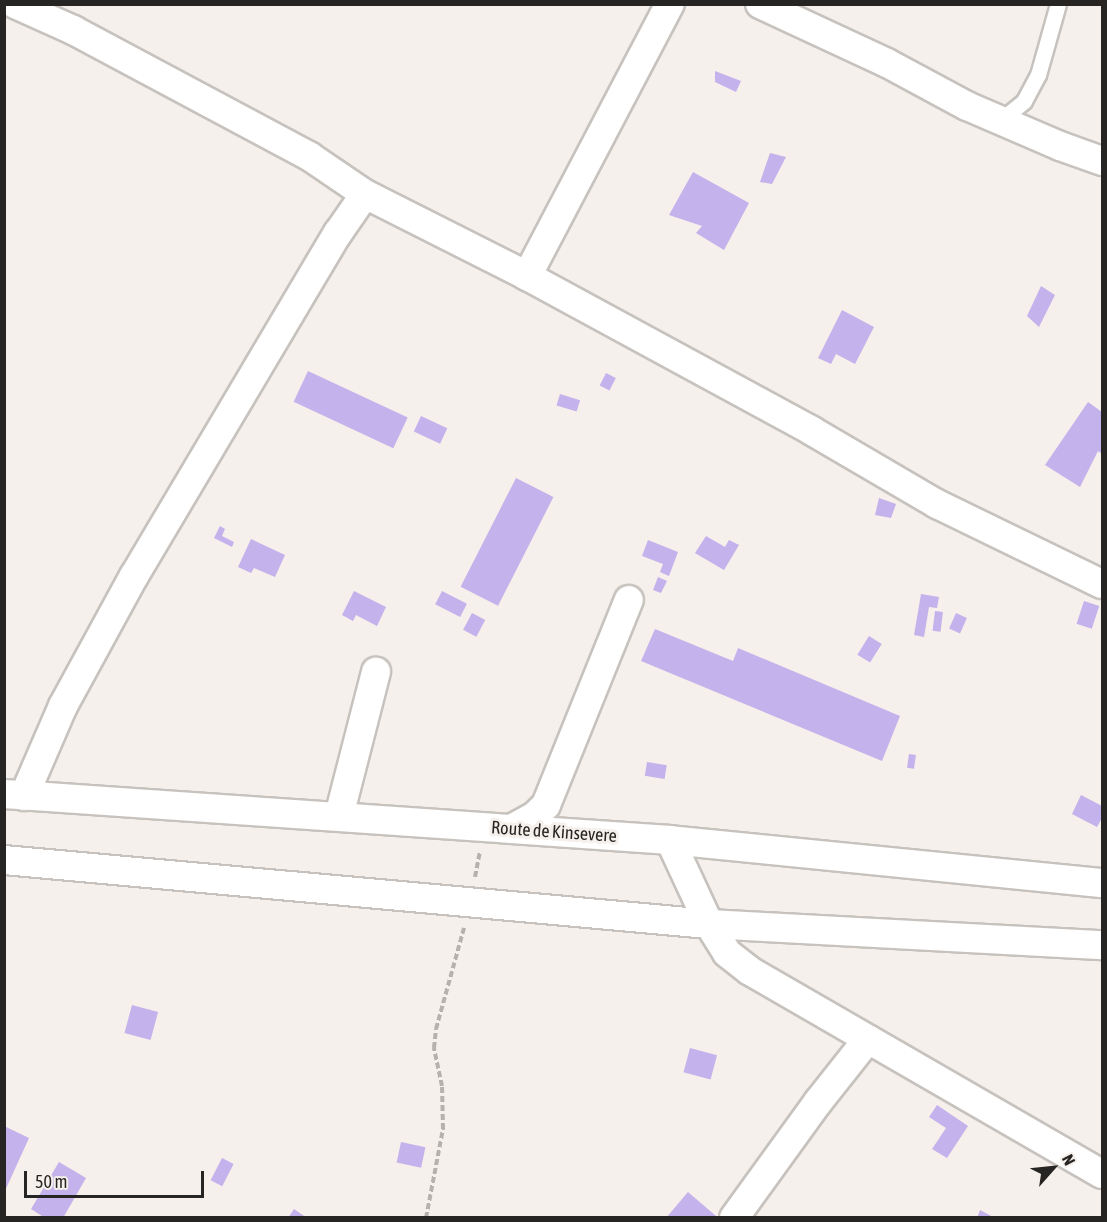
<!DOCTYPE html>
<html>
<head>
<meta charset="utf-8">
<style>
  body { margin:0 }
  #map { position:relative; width:1107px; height:1222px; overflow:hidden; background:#f5f0eb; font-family:"Asap Condensed",sans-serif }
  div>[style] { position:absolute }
  .building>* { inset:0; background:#c3b2eb; transform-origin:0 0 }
  .path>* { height:4px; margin-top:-2px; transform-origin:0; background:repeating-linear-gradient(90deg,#b5b1ad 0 6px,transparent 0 9px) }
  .roads { filter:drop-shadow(2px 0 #c7c2bd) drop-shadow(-2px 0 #c7c2bd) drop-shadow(0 2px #c7c2bd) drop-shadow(0 -2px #c7c2bd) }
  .service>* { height:15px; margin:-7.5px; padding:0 7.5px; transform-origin:7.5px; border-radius:7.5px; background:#fff }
  .minor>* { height:28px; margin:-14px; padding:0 14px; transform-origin:14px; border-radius:14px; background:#fff }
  span { translate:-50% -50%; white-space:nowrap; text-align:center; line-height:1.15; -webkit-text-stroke:6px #f5f0eb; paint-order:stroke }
  .street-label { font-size:18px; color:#272523 }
  .frame { position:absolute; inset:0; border:6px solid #272523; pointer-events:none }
  .north { position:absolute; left:1023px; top:1138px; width:60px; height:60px; -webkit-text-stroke:4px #f5f0eb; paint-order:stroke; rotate:63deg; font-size:16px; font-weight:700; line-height:24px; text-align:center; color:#272523 }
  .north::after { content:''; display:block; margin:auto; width:21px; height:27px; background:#272523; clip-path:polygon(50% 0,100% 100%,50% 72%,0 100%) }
  .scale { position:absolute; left:24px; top:1171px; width:180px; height:27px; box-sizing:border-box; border:3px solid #272523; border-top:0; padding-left:8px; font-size:18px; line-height:21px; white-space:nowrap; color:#272523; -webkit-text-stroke:4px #f5f0eb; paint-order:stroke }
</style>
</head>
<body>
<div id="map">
  <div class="building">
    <i style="clip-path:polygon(715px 71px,741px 81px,736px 92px,715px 82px)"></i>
    <i style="clip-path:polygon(770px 153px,786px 157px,772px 184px,760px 182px)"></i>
    <i style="clip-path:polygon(693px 172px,749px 203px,724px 250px,696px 233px,702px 226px,669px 215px)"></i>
    <i style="clip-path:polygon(1041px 286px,1055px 295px,1039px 327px,1027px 316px)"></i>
    <i style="clip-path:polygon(842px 310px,874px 327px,855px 364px,836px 354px,831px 364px,818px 358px)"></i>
    <i style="left:308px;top:371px;width:110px;height:34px;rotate:25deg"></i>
    <i style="left:606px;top:373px;width:11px;height:14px;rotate:27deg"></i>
    <i style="left:560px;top:394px;width:21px;height:12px;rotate:17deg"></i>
    <i style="clip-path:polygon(1088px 402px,1102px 412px,1102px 454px,1098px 451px,1080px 487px,1045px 465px)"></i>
    <i style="left:421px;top:416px;width:29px;height:17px;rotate:25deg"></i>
    <i style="left:516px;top:478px;width:42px;height:122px;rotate:27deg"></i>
    <i style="clip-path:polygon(879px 498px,896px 504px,891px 518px,875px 515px)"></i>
    <i style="clip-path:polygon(220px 526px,225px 529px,222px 536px,234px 542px,232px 547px,214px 538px)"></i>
    <i style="clip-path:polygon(706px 536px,725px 547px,729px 540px,739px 545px,724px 570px,695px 553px)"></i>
    <i style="clip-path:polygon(251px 539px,285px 555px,275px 577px,254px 568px,251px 573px,238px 567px)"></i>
    <i style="clip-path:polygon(648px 540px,678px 552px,669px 576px,660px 572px,663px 564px,642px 556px)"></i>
    <i style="clip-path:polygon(658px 577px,667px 581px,661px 593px,653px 590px)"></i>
    <i style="clip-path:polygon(354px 591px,386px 607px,377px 626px,356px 615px,353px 621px,342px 615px)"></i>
    <i style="left:442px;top:591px;width:28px;height:15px;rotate:27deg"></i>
    <i style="clip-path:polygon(921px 594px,939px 597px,937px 608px,929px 607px,924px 637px,914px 635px)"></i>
    <i style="left:1084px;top:601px;width:16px;height:24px;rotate:18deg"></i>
    <i style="left:935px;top:611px;width:8px;height:20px;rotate:7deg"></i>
    <i style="left:472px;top:613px;width:15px;height:19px;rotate:28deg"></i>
    <i style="left:956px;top:613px;width:12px;height:17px;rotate:24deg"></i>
    <i style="clip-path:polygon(655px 629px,733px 661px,738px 648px,900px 716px,882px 761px,641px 661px)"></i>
    <i style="left:869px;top:636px;width:15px;height:22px;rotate:32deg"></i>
    <i style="left:909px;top:754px;width:7px;height:14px;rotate:8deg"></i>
    <i style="left:647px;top:762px;width:20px;height:14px;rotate:9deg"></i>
    <i style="clip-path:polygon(1081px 795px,1102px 806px,1102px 818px,1097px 827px,1072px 814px)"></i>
    <i style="left:132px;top:1005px;width:27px;height:29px;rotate:15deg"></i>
    <i style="left:690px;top:1048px;width:28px;height:25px;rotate:15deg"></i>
    <i style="clip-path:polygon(937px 1105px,968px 1126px,947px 1158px,932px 1149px,946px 1128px,929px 1117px)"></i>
    <i style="clip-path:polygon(4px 1126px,29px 1138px,4px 1193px)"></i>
    <i style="left:401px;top:1142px;width:25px;height:21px;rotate:12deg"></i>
    <i style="left:222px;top:1158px;width:13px;height:25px;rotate:27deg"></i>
    <i style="clip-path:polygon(59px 1162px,86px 1178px,63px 1218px,45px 1218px,31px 1209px)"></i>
    <i style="clip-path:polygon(688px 1192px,716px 1216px,715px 1218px,666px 1218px)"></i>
    <i style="clip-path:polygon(294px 1209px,307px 1218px,288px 1218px)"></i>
    <i style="clip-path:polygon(980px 1210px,995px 1218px,977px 1218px)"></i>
  </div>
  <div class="path">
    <i style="left:475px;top:877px;width:25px;rotate:-79deg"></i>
    <i style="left:426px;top:1218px;width:91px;rotate:-79.2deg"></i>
    <i style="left:443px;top:1129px;width:43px;rotate:-91.3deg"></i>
    <i style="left:442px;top:1086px;width:39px;rotate:-102deg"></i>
    <i style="left:434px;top:1048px;width:19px;rotate:-84deg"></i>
    <i style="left:436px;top:1029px;width:105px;rotate:-74.5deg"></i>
  </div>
  <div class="roads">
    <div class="service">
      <i style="left:1002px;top:119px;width:28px;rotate:-39deg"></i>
      <i style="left:1024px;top:101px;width:30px;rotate:-62deg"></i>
      <i style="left:1038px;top:75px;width:74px;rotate:-74.3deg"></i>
    </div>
    <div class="minor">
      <i style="left:15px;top:4px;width:64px;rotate:24.1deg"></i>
      <i style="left:73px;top:30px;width:268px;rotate:28.1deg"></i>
      <i style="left:309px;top:156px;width:68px;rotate:34.2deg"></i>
      <i style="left:365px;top:194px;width:182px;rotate:26.8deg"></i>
      <i style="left:527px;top:276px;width:324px;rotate:28.5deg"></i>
      <i style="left:812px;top:431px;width:145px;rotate:30.3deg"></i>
      <i style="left:937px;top:504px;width:183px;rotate:25.9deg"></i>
      <i style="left:760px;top:4px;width:140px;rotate:24.9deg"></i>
      <i style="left:887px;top:63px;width:91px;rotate:28.3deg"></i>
      <i style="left:967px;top:106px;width:101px;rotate:23.3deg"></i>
      <i style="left:1060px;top:146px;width:45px;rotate:19.7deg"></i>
      <i style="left:527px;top:276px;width:307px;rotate:-62.3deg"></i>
      <i style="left:4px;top:794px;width:668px;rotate:3.95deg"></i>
      <i style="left:670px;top:840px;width:434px;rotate:5.7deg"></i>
      <i style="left:24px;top:796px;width:98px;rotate:-66.6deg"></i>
      <i style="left:63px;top:706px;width:148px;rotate:-61.4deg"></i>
      <i style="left:134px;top:576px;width:399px;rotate:-59.3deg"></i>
      <i style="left:338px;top:233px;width:47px;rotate:-55.3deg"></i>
      <i style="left:339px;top:816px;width:149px;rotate:-75.6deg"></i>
      <i style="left:513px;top:828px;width:26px;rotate:-29deg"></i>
      <i style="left:536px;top:815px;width:14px;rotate:-45deg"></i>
      <i style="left:546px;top:805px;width:221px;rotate:-68deg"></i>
      <i style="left:670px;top:840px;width:93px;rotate:65.1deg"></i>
      <i style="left:709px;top:924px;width:34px;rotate:58deg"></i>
      <i style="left:727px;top:953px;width:29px;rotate:38deg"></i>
      <i style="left:750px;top:971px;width:406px;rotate:30deg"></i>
      <i style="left:4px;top:860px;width:708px;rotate:5.19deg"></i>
      <i style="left:709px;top:924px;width:394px;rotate:3.1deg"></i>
      <i style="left:734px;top:1218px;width:143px;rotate:-54.1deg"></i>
      <i style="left:818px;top:1102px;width:80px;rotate:-51.6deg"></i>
    </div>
  </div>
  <div class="street-label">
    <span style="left:554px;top:832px;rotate:4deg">Route de Kinsevere</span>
  </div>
  <div class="frame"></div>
  <div class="north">N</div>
  <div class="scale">50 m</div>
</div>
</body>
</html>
